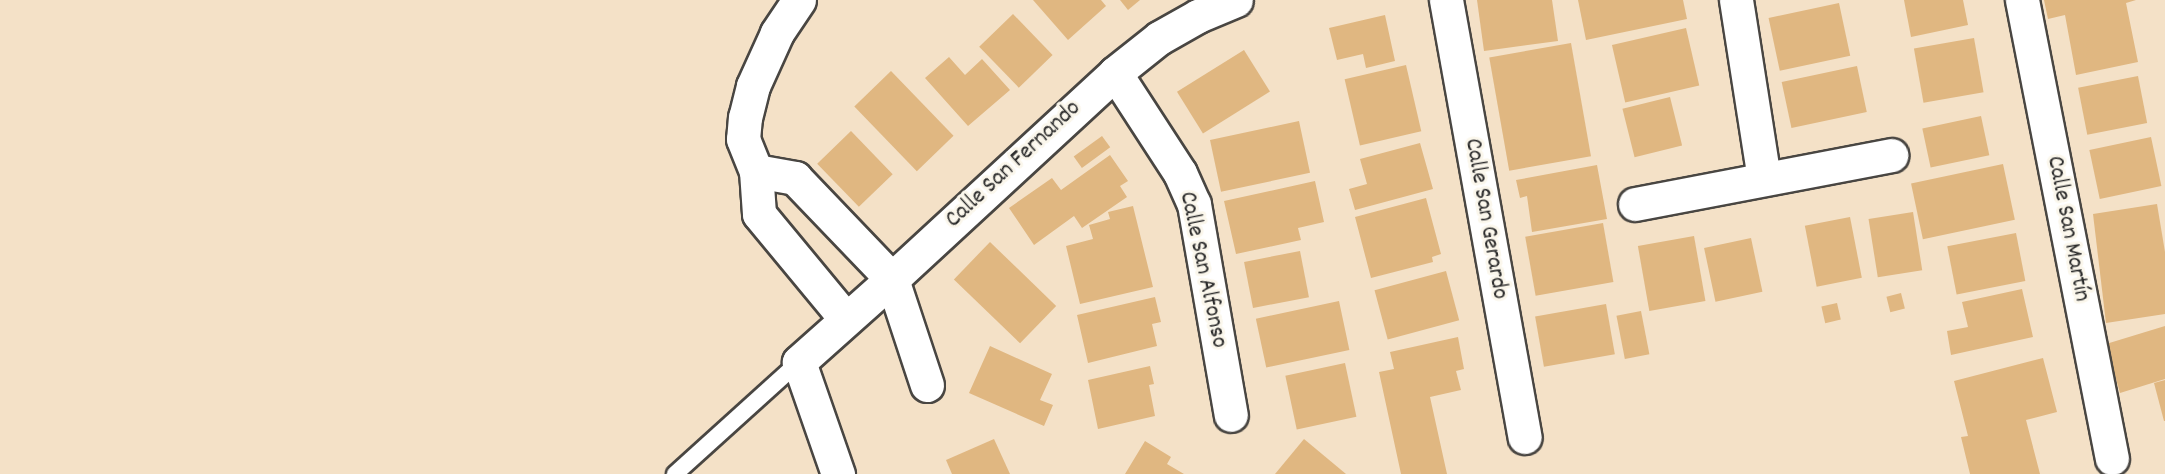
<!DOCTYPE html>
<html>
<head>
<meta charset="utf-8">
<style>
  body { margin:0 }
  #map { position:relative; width:2165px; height:474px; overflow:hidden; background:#f4e1c7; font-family:Dekko,sans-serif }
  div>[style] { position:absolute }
  .building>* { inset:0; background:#e0b781; transform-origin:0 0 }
  .roads { filter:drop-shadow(2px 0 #494642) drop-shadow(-2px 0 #494642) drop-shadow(0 2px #494642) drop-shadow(0 -2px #494642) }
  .lane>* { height:16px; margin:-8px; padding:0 8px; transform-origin:8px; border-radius:8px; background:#fff }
  .street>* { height:33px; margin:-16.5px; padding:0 16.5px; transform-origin:16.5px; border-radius:16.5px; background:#fff }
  span { translate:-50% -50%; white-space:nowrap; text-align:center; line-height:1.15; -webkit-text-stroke:6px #fbf7ec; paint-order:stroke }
  .street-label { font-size:24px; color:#2b2b2b }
</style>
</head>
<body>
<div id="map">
  <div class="building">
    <i style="clip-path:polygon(1033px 0,1101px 0,1106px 6px,1068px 40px)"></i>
    <i style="clip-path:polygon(1120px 0,1140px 0,1128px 10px)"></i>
    <i style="clip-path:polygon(1477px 0,1552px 0,1558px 41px,1484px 51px)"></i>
    <i style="clip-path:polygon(1578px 0,1683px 0,1687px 19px,1586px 40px)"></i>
    <i style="clip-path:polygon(1904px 0,1963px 0,1968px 25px,1911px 37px)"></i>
    <i style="clip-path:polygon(2044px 0,2136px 0,2126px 3px,2138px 62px,2076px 75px,2065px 15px,2048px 19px)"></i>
    <i style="left:1839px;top:3px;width:54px;height:72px;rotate:78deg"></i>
    <i style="left:1013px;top:14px;width:57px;height:47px;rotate:46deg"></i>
    <i style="clip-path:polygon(1385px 15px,1395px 61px,1366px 68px,1363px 54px,1337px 60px,1329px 28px)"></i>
    <i style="left:1686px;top:28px;width:59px;height:76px;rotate:77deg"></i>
    <i style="left:1974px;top:38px;width:55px;height:61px;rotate:80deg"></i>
    <i style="left:1571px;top:43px;width:115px;height:83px;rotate:80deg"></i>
    <i style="left:1244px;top:50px;width:49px;height:79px;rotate:58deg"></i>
    <i style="clip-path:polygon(949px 57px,965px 75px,982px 59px,1010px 90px,968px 126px,925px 78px)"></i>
    <i style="left:1406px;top:65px;width:68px;height:63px;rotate:77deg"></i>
    <i style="left:1857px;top:66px;width:47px;height:77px;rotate:78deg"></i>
    <i style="left:891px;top:71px;width:90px;height:51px;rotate:46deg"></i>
    <i style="left:2138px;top:76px;width:48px;height:61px;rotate:79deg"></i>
    <i style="left:1670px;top:97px;width:50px;height:49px;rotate:76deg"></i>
    <i style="left:1981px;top:116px;width:40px;height:60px;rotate:78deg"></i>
    <i style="left:1299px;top:121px;width:53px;height:91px;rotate:78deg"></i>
    <i style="left:851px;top:131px;width:60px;height:47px;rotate:46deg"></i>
    <i style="left:1102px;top:136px;width:14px;height:35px;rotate:54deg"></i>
    <i style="left:2151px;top:137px;width:50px;height:63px;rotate:78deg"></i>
    <i style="clip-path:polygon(1420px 143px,1433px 189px,1355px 210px,1349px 189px,1367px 184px,1360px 159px)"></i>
    <i style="clip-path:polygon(1110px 155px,1128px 181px,1120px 186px,1127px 197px,1082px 228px,1074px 216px,1034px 245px,1009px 208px,1052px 178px,1061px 190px)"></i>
    <i style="left:2003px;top:164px;width:57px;height:94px;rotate:78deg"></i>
    <i style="clip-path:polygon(1597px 165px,1607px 219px,1532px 232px,1527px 196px,1520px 198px,1516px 180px)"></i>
    <i style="clip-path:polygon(1315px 181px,1324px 222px,1298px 228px,1301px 240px,1236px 254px,1224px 201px)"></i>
    <i style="clip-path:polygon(1426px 198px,1441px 254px,1432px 257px,1433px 262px,1371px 278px,1355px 217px)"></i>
    <i style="clip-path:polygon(2157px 204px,2165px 252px,2165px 314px,2106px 323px,2093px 214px)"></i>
    <i style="clip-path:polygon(1133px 206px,1153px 287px,1080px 304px,1066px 246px,1093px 239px,1089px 225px,1110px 219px,1108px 212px)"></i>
    <i style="left:1913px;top:212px;width:59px;height:45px;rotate:81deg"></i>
    <i style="left:1850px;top:217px;width:62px;height:46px;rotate:79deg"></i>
    <i style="left:1603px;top:223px;width:60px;height:79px;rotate:80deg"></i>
    <i style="left:2016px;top:233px;width:49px;height:70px;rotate:79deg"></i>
    <i style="left:1694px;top:236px;width:66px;height:57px;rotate:80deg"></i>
    <i style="left:1751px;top:238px;width:55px;height:48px;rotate:78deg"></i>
    <i style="left:990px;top:242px;width:92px;height:52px;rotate:44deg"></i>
    <i style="left:1300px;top:251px;width:47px;height:57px;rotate:79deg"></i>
    <i style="left:1446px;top:271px;width:51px;height:74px;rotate:75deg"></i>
    <i style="clip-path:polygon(2022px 289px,2033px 337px,1951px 355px,1947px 331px,1968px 327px,1962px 302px)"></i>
    <i style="left:1901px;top:293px;width:16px;height:15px;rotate:76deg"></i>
    <i style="clip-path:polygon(1155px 297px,1161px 322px,1152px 324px,1157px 346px,1088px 363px,1077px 315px)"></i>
    <i style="left:1339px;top:301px;width:50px;height:85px;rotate:78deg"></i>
    <i style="left:1837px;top:303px;width:17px;height:16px;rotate:77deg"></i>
    <i style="left:1606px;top:304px;width:51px;height:72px;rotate:80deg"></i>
    <i style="left:1641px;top:311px;width:44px;height:25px;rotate:79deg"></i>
    <i style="clip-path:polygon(2165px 326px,2165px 379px,2120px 393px,2106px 344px)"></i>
    <i style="clip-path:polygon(1458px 337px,1464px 369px,1456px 371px,1461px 390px,1430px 397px,1447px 474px,1401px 474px,1379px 372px,1394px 369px,1390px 352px)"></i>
    <i style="clip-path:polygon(990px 346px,1052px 374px,1040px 400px,1053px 405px,1044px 426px,969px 393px)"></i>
    <i style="clip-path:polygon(2043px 358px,2057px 412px,2026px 420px,2040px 474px,1970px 474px,1961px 437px,1968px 436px,1954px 381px)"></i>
    <i style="left:1345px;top:363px;width:55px;height:61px;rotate:78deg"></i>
    <i style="clip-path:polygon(1150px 366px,1154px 384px,1149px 385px,1155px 416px,1098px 429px,1088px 380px)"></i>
    <i style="clip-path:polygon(2165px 380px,2165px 421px,2164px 421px,2154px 383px)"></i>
    <i style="clip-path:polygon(994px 439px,1010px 474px,952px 474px,946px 460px)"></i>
    <i style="clip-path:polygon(1304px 439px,1346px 474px,1275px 474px)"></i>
    <i style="clip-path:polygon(1145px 441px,1171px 457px,1167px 464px,1184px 474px,1125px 474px)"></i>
  </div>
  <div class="roads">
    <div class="lane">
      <i style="left:675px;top:474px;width:167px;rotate:-42.1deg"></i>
    </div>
    <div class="street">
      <i style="left:799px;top:0;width:40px;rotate:124deg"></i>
      <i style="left:777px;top:33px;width:58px;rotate:114.4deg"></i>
      <i style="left:753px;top:86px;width:32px;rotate:104deg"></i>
      <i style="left:745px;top:117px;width:22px;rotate:95deg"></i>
      <i style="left:743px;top:139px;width:35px;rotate:68deg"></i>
      <i style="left:756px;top:171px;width:43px;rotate:86deg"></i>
      <i style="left:759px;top:214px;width:136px;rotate:50.4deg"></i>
      <i style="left:1446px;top:0;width:444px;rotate:79.8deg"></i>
      <i style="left:1736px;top:0;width:180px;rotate:81.1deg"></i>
      <i style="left:2022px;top:0;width:467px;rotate:78.9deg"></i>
      <i style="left:1115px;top:73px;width:119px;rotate:57deg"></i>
      <i style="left:1180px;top:173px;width:34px;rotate:66deg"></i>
      <i style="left:1194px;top:204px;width:214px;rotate:80.1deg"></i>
      <i style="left:756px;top:171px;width:40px;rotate:10deg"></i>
      <i style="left:795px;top:178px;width:140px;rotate:46.2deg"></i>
      <i style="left:892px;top:279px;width:125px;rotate:138.3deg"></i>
      <i style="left:799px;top:362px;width:119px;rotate:70.8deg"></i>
      <i style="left:1635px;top:204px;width:261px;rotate:-10.8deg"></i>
      <i style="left:927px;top:385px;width:112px;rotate:-108.3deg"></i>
      <i style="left:892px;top:279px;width:304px;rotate:-42.7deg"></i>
      <i style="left:1115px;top:73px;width:56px;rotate:-38.5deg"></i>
      <i style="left:1159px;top:38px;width:45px;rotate:-29.4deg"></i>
      <i style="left:1198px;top:16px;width:41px;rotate:-22.8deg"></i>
    </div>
  </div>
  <div class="street-label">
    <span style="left:1014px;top:165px;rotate:-43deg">Calle San Fernando</span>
    <span style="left:1485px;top:219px;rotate:80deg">Calle San Gerardo</span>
    <span style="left:2067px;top:229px;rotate:79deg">Calle San Martín</span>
    <span style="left:1202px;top:270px;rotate:78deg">Calle San Alfonso</span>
  </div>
</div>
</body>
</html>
